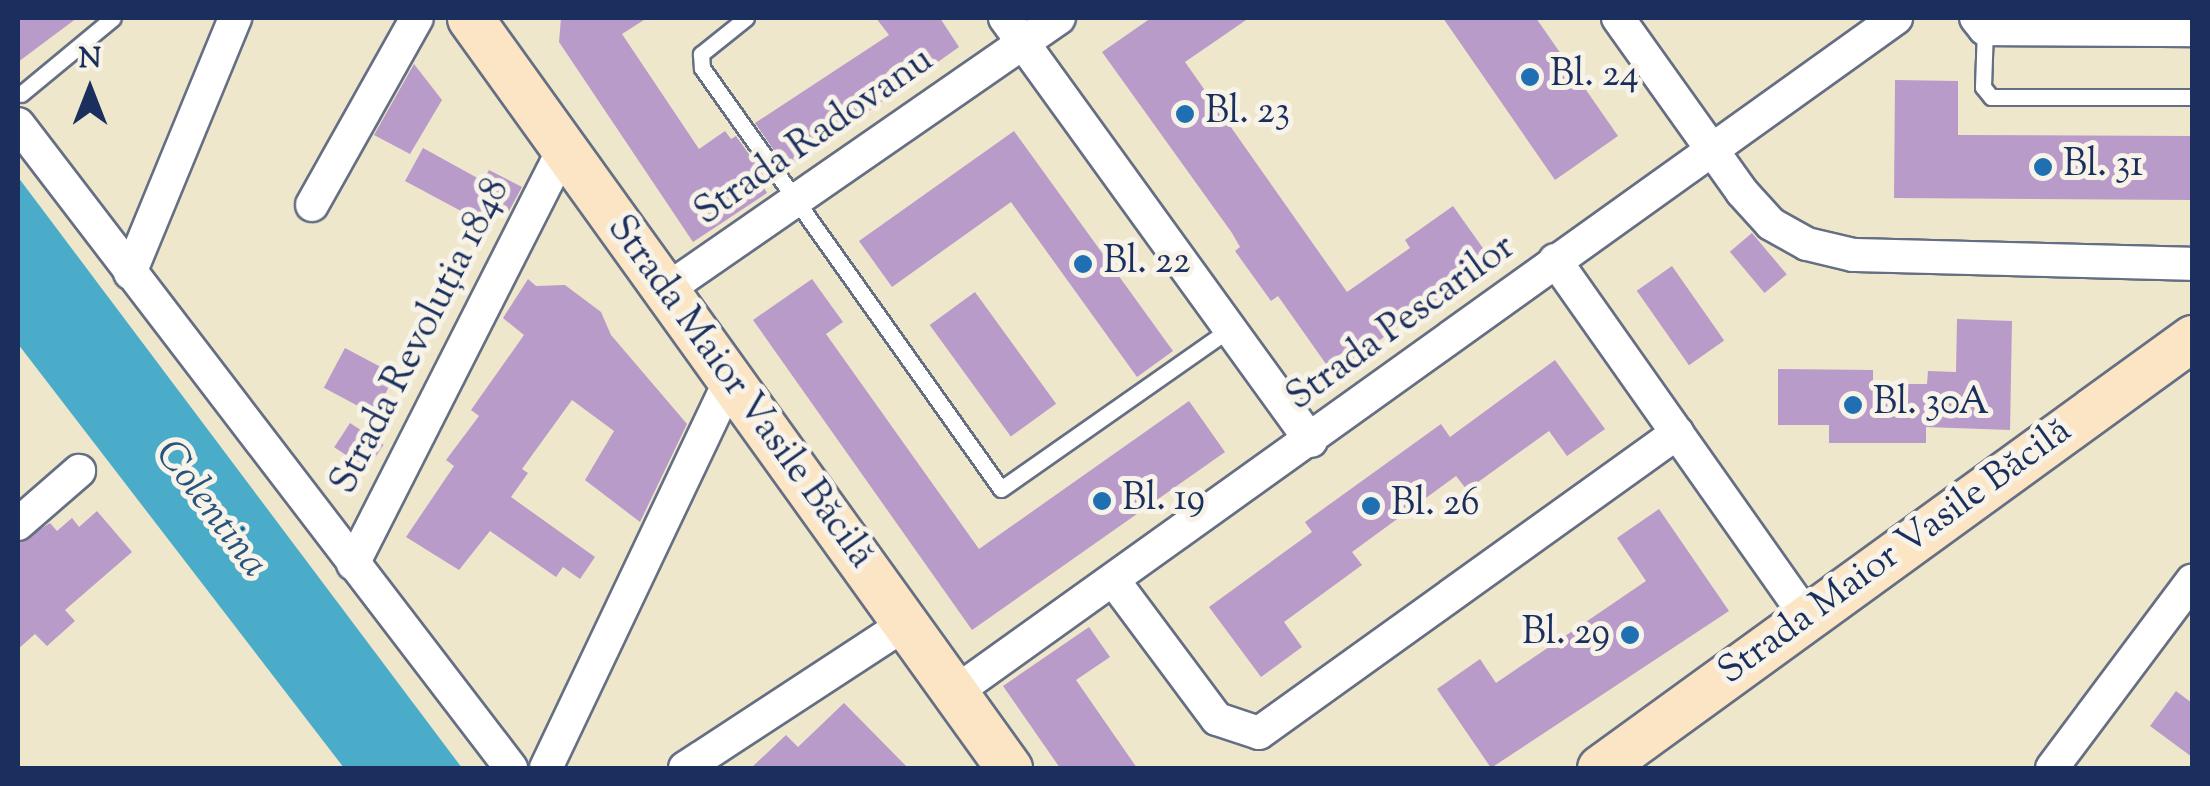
<!DOCTYPE html>
<html>
<head>
<meta charset="utf-8">
<style>
  body { margin:0 }
  #map { position:relative; width:2210px; height:786px; overflow:hidden; background:#eee7cc; font-family:"Sorts Mill Goudy",serif }
  div>[style] { position:absolute }
  .water>* { inset:0; background:#4bacca }
  .building>* { inset:0; background:#b89bc9; transform-origin:0 0 }
  .roads { filter:drop-shadow(2px 0 #656f84) drop-shadow(-2px 0 #656f84) drop-shadow(0 2px #656f84) drop-shadow(0 -2px #656f84) }
  .lane>* { height:15px; margin:-7.5px; padding:0 7.5px; transform-origin:7.5px; border-radius:7.5px; background:#fff }
  .street>* { height:32px; margin:-16px; padding:0 16px; transform-origin:16px; border-radius:16px; background:#fff }
  .secondary>* { height:45px; margin:-22.5px; padding:0 22.5px; transform-origin:22.5px; border-radius:22.5px; background:#fce5c4 }
  .dots>* { width:28px; height:28px; translate:-50% -50%; box-sizing:border-box; border:5px solid #f7f3e8; border-radius:50% }
  span { translate:-50% -50%; white-space:nowrap; text-align:center; line-height:1.15; -webkit-text-stroke:10px #f7f3e8; paint-order:stroke }
  .poi-label { font-size:38px; color:#1b2f5e }
  .left { translate:0 -50%; text-align:left }
  .right { translate:-100% -50%; text-align:right }
  .street-label { font-size:38px; color:#1b2f5e }
  .water-label { font-size:40px; color:#29547e; font-style:italic }
  .frame { position:absolute; inset:0; border:20px solid #1b2f5e; pointer-events:none }
  .north { position:absolute; left:40px; top:40px; width:100px; height:100px; -webkit-text-stroke:8px #f7f3e8; paint-order:stroke; rotate:0deg; font-size:28px; font-weight:700; line-height:40px; text-align:center; color:#1b2f5e }
  .north::after { content:''; display:block; margin:auto; width:35px; height:45px; background:#1b2f5e; clip-path:polygon(50% 0,100% 100%,50% 72%,0 100%) }
</style>
</head>
<body>
<div id="map">
  <div class="water">
    <i style="clip-path:polygon(18px 177px,462px 768px,344px 768px,18px 344px)"></i>
  </div>
  <div class="building">
    <i style="clip-path:polygon(18px 18px,77px 18px,18px 62px)"></i>
    <i style="clip-path:polygon(561px 18px,647px 18px,622px 34px,699px 149px,725px 131px,731px 139px,736px 136px,769px 182px,763px 186px,767px 193px,693px 242px,559px 42px)"></i>
    <i style="clip-path:polygon(876px 18px,940px 18px,959px 47px,787px 169px,755px 123px,889px 35px)"></i>
    <i style="clip-path:polygon(1151px 18px,1249px 18px,1185px 62px,1347px 292px,1410px 248px,1405px 240px,1453px 206px,1485px 251px,1457px 271px,1464px 281px,1351px 360px,1345px 351px,1326px 364px,1278px 296px,1271px 301px,1235px 251px,1240px 247px,1232px 233px,1102px 52px)"></i>
    <i style="clip-path:polygon(1443px 18px,1536px 18px,1618px 136px,1555px 180px)"></i>
    <i style="clip-path:polygon(414px 64px,442px 100px,410px 154px,374px 135px)"></i>
    <i style="clip-path:polygon(1895px 80px,1958px 81px,1958px 135px,2192px 136px,2192px 200px,1894px 198px)"></i>
    <i style="clip-path:polygon(1014px 131px,1173px 351px,1137px 377px,1011px 202px,892px 287px,859px 241px)"></i>
    <i style="clip-path:polygon(423px 148px,483px 181px,489px 170px,522px 187px,509px 211px,500px 206px,489px 226px,405px 181px)"></i>
    <i style="left:1752px;top:233px;width:54px;height:29px;rotate:50deg"></i>
    <i style="left:1672px;top:266px;width:91px;height:43px;rotate:55deg"></i>
    <i style="clip-path:polygon(528px 279px,536px 286px,565px 285px,601px 312px,611px 335px,687px 424px,640px 522px,585px 480px,614px 431px,572px 400px,522px 469px,528px 473px,511px 497px,595px 557px,580px 579px,563px 567px,556px 577px,490px 531px,459px 570px,406px 537px,454px 466px,446px 460px,479px 416px,471px 410px,524px 335px,503px 318px)"></i>
    <i style="clip-path:polygon(812px 279px,843px 322px,826px 334px,979px 549px,1189px 401px,1225px 452px,972px 630px,753px 320px)"></i>
    <i style="left:975px;top:292px;width:138px;height:56px;rotate:54deg"></i>
    <i style="clip-path:polygon(1957px 319px,2012px 321px,2010px 430px,1926px 427px,1926px 443px,1829px 443px,1829px 425px,1778px 425px,1778px 369px,1873px 370px,1873px 384px,1927px 384px,1928px 371px,1956px 372px)"></i>
    <i style="left:345px;top:348px;width:57px;height:45px;rotate:28deg"></i>
    <i style="clip-path:polygon(1555px 360px,1605px 429px,1567px 456px,1549px 431px,1467px 490px,1456px 476px,1352px 552px,1362px 565px,1284px 622px,1302px 647px,1261px 677px,1209px 607px,1312px 532px,1305px 522px,1441px 424px,1450px 437px)"></i>
    <i style="left:350px;top:423px;width:40px;height:29px;rotate:33deg"></i>
    <i style="clip-path:polygon(1659px 509px,1729px 611px,1491px 768px,1437px 689px,1480px 659px,1496px 683px,1646px 581px,1617px 538px)"></i>
    <i style="clip-path:polygon(97px 511px,132px 552px,65px 610px,75px 621px,47px 646px,35px 634px,18px 649px,18px 543px,50px 523px,57px 531px,72px 518px,79px 527px)"></i>
    <i style="clip-path:polygon(1089px 627px,1110px 657px,1076px 680px,1137px 768px,1060px 768px,1003px 686px)"></i>
    <i style="clip-path:polygon(2176px 691px,2192px 703px,2192px 757px,2150px 726px)"></i>
    <i style="clip-path:polygon(844px 703px,908px 768px,751px 768px,786px 735px,798px 747px)"></i>
  </div>
  <div class="roads">
    <div class="lane">
      <i style="left:746px;top:18px;width:58px;rotate:141.3deg"></i>
      <i style="left:701px;top:54px;width:14px;rotate:86deg"></i>
      <i style="left:702px;top:68px;width:516px;rotate:54.62deg"></i>
      <i style="left:1001px;top:489px;width:277px;rotate:-35deg"></i>
      <i style="left:1985px;top:29px;width:58px;rotate:92deg"></i>
      <i style="left:1983px;top:87px;width:13px;rotate:51deg"></i>
      <i style="left:1991px;top:97px;width:201px"></i>
      <i style="left:21px;top:94px;width:119px;rotate:-39.6deg"></i>
    </div>
    <div class="street">
      <i style="left:1005px;top:18px;width:522px;rotate:54.12deg"></i>
      <i style="left:1618px;top:18px;width:214px;rotate:54.5deg"></i>
      <i style="left:1742px;top:192px;width:43px;rotate:47.8deg"></i>
      <i style="left:1771px;top:224px;width:41px;rotate:29.1deg"></i>
      <i style="left:1807px;top:244px;width:47px;rotate:13.4deg"></i>
      <i style="left:1853px;top:255px;width:339px;rotate:1.5deg"></i>
      <i style="left:1976px;top:18px;width:14px;rotate:51deg"></i>
      <i style="left:1985px;top:29px;width:207px;rotate:0.3deg"></i>
      <i style="left:18px;top:124px;width:811px;rotate:52.56deg"></i>
      <i style="left:312px;top:205px;width:214px;rotate:-60.7deg"></i>
      <i style="left:1555px;top:260px;width:437px;rotate:54.8deg"></i>
      <i style="left:130px;top:273px;width:276px;rotate:-67.6deg"></i>
      <i style="left:666px;top:290px;width:478px;rotate:-34.7deg"></i>
      <i style="left:18px;top:524px;width:81px;rotate:-41deg"></i>
      <i style="left:353px;top:564px;width:466px;rotate:-63.1deg"></i>
      <i style="left:1114px;top:581px;width:172px;rotate:53.3deg"></i>
      <i style="left:1217px;top:719px;width:44px;rotate:18.4deg"></i>
      <i style="left:1259px;top:733px;width:515px;rotate:-35.67deg"></i>
      <i style="left:954px;top:693px;width:1159px;rotate:-35.62deg"></i>
      <i style="left:546px;top:768px;width:429px;rotate:-64.6deg"></i>
      <i style="left:685px;top:768px;width:263px;rotate:-33.2deg"></i>
      <i style="left:2052px;top:768px;width:234px;rotate:-53.2deg"></i>
    </div>
    <div class="secondary">
      <i style="left:470px;top:18px;width:924px;rotate:54.3deg"></i>
      <i style="left:1600px;top:768px;width:732px;rotate:-35.99deg"></i>
    </div>
  </div>
  <div class="dots">
    <i style="left:1530px;top:77px;background:#1f6fb2"></i>
    <i style="left:1185px;top:114px;background:#1f6fb2"></i>
    <i style="left:2043px;top:167px;background:#1f6fb2"></i>
    <i style="left:1083px;top:264px;background:#1f6fb2"></i>
    <i style="left:1853px;top:405px;background:#1f6fb2"></i>
    <i style="left:1102px;top:501px;background:#1f6fb2"></i>
    <i style="left:1371px;top:506px;background:#1f6fb2"></i>
    <i style="left:1630px;top:635px;background:#1f6fb2"></i>
  </div>
  <div class="poi-label">
    <span class="left" style="left:1550px;top:77px">Bl. 24</span>
    <span class="left" style="left:1205px;top:114px">Bl. 23</span>
    <span class="left" style="left:2063px;top:167px">Bl. 31</span>
    <span class="left" style="left:1103px;top:264px">Bl. 22</span>
    <span class="left" style="left:1873px;top:405px">Bl. 30A</span>
    <span class="left" style="left:1122px;top:501px">Bl. 19</span>
    <span class="left" style="left:1391px;top:506px">Bl. 26</span>
    <span class="right" style="left:1610px;top:635px">Bl. 29</span>
  </div>
  <div class="street-label">
    <span style="left:815px;top:138px;rotate:-35deg">Strada Radovanu</span>
    <span style="left:1402px;top:324px;rotate:-36deg">Strada Pescarilor</span>
    <span style="left:422px;top:337px;rotate:-63deg">Strada Revoluția 1848</span>
    <span style="left:739px;top:393px;rotate:54deg">Strada Maior Vasile Băcilă</span>
    <span style="left:1896px;top:553px;rotate:-36deg">Strada Maior Vasile Băcilă</span>
  </div>
  <div class="water-label">
    <span style="left:210px;top:510px;rotate:53deg">Colentina</span>
  </div>
  <div class="frame"></div>
  <div class="north">N</div>
</div>
</body>
</html>
